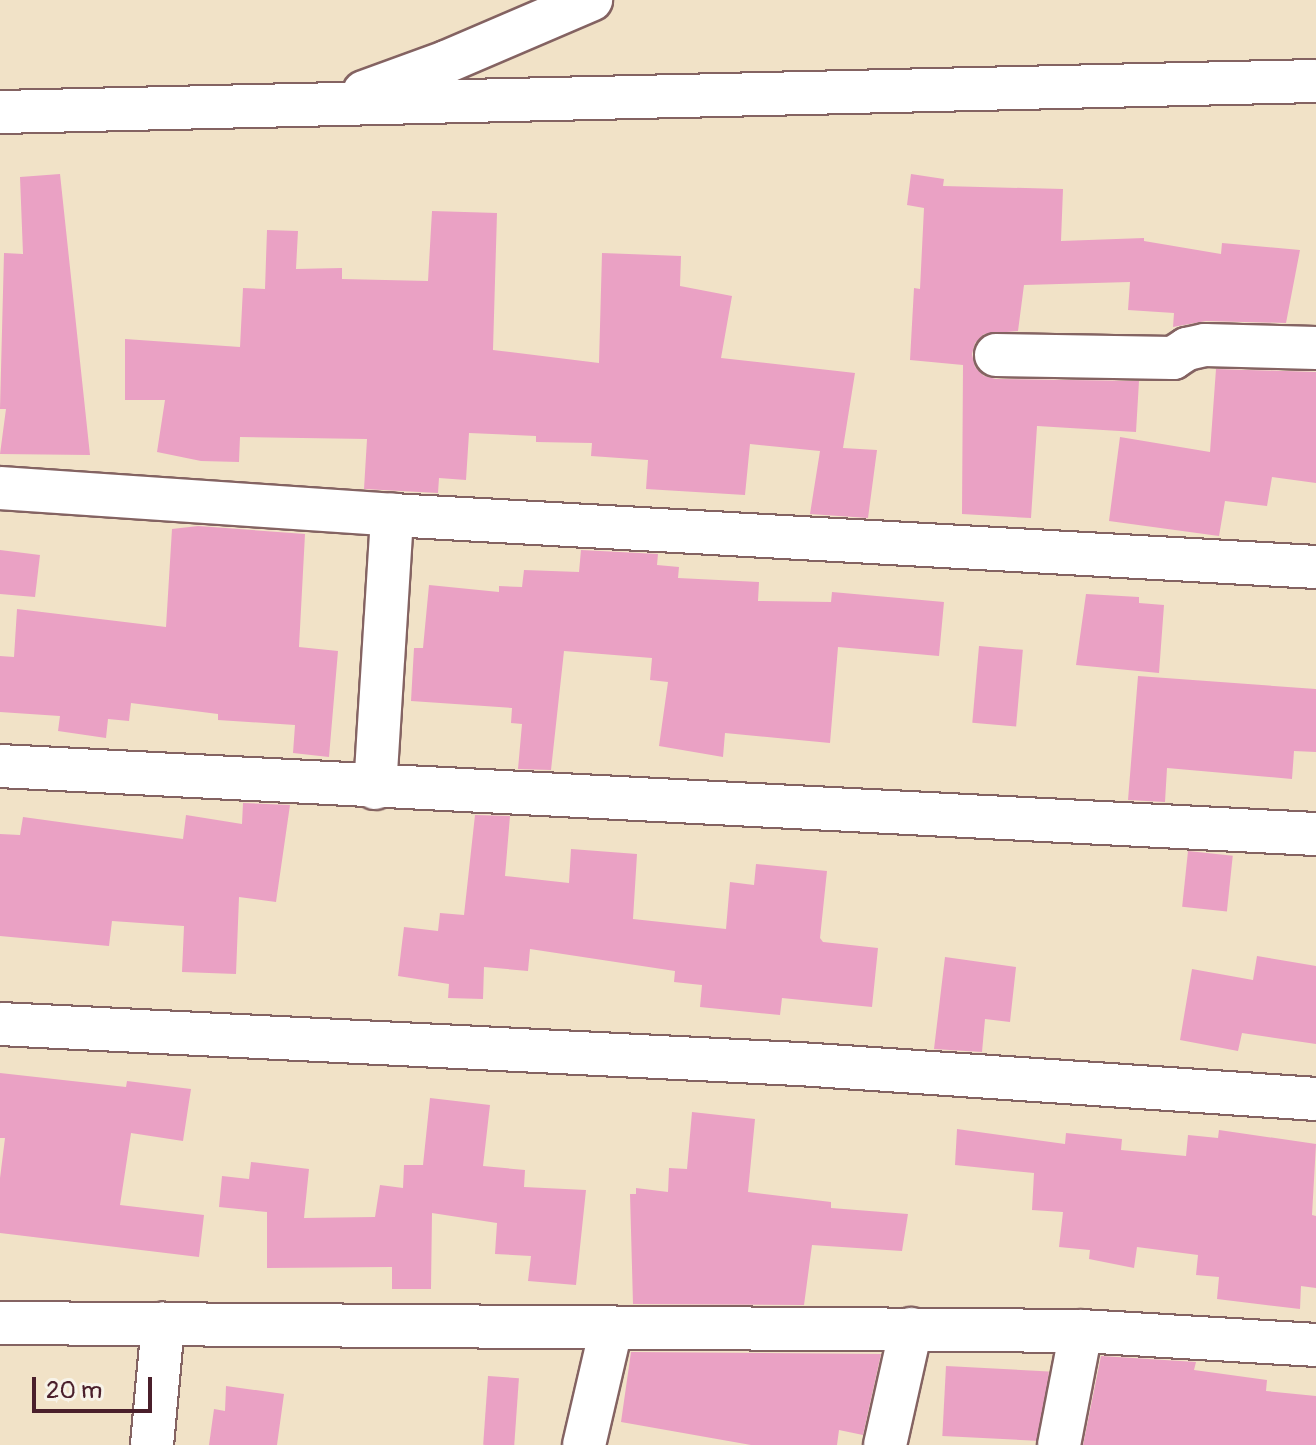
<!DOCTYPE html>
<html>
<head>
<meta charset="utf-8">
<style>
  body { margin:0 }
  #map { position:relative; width:1316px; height:1445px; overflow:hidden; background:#f1e2c7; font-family:Pangolin,sans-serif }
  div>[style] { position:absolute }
  .building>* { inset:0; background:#eaa1c4; transform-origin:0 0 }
  .roads { filter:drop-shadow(2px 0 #846362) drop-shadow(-2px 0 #846362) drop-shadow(0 2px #846362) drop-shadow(0 -2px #846362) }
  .minor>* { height:42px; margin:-21px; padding:0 21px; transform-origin:21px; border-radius:21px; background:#fff }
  span { translate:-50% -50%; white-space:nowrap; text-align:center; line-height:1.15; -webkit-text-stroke:7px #f7f3e8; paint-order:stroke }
  .scale { position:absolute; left:32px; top:1377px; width:120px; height:36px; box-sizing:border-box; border:4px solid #4a1f2b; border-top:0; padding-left:10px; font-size:24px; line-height:28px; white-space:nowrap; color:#4a1f2b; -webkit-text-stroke:6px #f7f3e8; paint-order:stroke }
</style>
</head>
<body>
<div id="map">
  <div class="building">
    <i style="clip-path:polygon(60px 174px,90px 455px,0 454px,6px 409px,0 409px,4px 253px,23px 254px,20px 177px)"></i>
    <i style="clip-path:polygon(911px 174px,944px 179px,943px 186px,1063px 189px,1061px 241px,1144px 238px,1144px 241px,1221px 254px,1222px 243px,1300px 250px,1286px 323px,1206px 321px,1173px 327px,1174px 313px,1128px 310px,1130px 282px,1024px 285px,1018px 331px,984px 334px,975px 343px,972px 354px,975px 367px,984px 376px,996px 379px,1139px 381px,1136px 432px,1037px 426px,1031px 518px,962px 514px,963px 365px,910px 360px,914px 288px,920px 289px,924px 208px,907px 205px)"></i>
    <i style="clip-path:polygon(432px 211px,497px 213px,493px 350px,599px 363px,602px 253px,681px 256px,680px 286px,732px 296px,721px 358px,855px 373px,843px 448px,877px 450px,868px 518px,810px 514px,820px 451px,750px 444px,745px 495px,646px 489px,648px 460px,591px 456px,592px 443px,536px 442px,536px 436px,469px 433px,466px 480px,439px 478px,438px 493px,364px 489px,367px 439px,240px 437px,239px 462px,201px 461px,157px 452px,165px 400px,125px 400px,125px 339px,240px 347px,243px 288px,265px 289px,267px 230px,298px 231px,296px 269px,342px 268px,342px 279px,428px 281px)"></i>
    <i style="clip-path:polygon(1216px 369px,1316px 372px,1316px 483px,1272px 477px,1267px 506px,1225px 501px,1219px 536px,1109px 521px,1120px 437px,1210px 452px)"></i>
    <i style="clip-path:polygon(198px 526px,305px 534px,299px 647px,338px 651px,329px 757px,293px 753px,295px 725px,218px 720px,218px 714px,131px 703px,129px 721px,108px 719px,106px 738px,58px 731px,60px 716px,0 712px,0 656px,14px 657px,17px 609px,166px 627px,172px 529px)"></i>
    <i style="clip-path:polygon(0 550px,40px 555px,35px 597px,0 594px)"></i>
    <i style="clip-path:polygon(581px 550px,658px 554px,657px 565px,679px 567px,678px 578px,759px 582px,758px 601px,831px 602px,832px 592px,944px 602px,939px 656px,838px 647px,830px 743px,725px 733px,723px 757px,659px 746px,668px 682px,650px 680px,652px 658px,564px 651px,551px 770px,518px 769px,522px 724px,511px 723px,512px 708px,411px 701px,414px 648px,423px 648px,429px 585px,499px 592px,499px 586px,522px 587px,524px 570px,579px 572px)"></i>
    <i style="clip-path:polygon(1086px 594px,1139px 597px,1139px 603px,1164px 605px,1159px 673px,1076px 665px)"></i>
    <i style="left:979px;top:646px;width:44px;height:77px;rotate:5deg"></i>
    <i style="clip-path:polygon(1138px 676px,1316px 689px,1316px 752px,1294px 751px,1292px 779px,1167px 768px,1165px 802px,1128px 800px)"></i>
    <i style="clip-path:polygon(243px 803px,290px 805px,276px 902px,239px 897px,236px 974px,182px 972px,184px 926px,112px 921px,109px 946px,0 936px,0 834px,20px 835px,23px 817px,183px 839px,186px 815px,242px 824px)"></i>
    <i style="clip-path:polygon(475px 815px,510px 816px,505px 876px,569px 883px,571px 849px,637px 854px,633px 919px,726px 929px,730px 882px,754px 885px,756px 864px,827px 871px,820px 938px,823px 942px,878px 948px,872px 1007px,782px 998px,780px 1015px,700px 1007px,702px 985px,674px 982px,675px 971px,530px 949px,528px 971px,484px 967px,483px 999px,448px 998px,449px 984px,398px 976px,404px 927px,438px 931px,440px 913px,464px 915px)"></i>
    <i style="left:1188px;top:851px;width:45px;height:56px;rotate:6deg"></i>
    <i style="clip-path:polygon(1257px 956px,1316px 966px,1316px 1044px,1242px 1033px,1238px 1051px,1180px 1040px,1192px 969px,1253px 980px)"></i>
    <i style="clip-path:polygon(945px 957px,1016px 967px,1010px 1022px,985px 1019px,982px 1052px,934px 1049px)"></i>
    <i style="clip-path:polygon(0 1073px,126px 1087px,127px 1081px,191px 1089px,183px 1141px,131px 1133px,120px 1205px,204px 1215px,199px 1257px,0 1233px,0 1178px,5px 1138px,0 1138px)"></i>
    <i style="clip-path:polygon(430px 1098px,490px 1105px,483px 1166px,525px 1170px,524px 1187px,586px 1190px,576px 1285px,528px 1281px,531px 1256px,495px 1254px,497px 1223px,432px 1213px,431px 1289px,392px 1289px,392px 1267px,267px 1268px,267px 1212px,219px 1207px,222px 1176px,249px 1179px,251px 1162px,309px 1169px,304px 1218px,375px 1217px,380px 1185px,403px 1188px,404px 1165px,423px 1165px)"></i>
    <i style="clip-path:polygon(692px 1112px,755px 1119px,748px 1192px,831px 1202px,831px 1208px,908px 1214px,902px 1251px,812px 1245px,804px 1305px,633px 1304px,630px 1194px,636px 1194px,636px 1188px,668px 1192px,669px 1168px,687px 1169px)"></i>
    <i style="clip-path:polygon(957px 1129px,1065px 1144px,1066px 1133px,1122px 1139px,1121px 1150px,1186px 1156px,1188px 1135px,1218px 1138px,1219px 1130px,1316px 1144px,1312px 1215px,1316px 1216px,1316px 1288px,1301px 1286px,1300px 1309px,1217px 1299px,1219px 1277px,1196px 1275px,1198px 1255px,1137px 1247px,1134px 1268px,1089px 1259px,1090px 1250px,1059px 1247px,1063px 1212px,1032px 1210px,1034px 1173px,955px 1165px)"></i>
    <i style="clip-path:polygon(631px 1352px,881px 1354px,863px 1435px,839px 1430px,837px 1445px,751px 1445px,621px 1422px)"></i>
    <i style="clip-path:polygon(1101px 1356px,1196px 1362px,1194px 1370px,1267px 1380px,1266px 1391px,1316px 1396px,1316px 1445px,1083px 1445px)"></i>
    <i style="left:946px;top:1366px;width:103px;height:70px;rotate:3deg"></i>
    <i style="left:488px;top:1376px;width:31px;height:69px;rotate:4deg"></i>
    <i style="clip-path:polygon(226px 1386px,284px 1394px,277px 1445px,209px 1445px,214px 1409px,225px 1411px)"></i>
  </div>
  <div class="roads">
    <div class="minor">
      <i style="left:364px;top:92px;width:87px;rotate:-20.1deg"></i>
      <i style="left:446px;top:62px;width:158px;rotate:-23.2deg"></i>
      <i style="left:0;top:112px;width:1316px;rotate:-1.35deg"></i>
      <i style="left:996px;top:355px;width:177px;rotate:1deg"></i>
      <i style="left:1173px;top:358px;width:17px;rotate:-33deg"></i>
      <i style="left:1187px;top:349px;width:18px;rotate:-13deg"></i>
      <i style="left:1205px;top:345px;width:111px;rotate:1.5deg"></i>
      <i style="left:0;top:488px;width:393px;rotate:3.9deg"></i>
      <i style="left:392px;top:515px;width:925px;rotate:3.22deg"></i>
      <i style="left:0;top:766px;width:1318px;rotate:2.96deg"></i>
      <i style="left:375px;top:788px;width:274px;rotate:-86.4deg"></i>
      <i style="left:0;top:1024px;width:800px;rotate:2.87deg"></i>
      <i style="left:799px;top:1064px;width:518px;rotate:3.87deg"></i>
      <i style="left:0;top:1323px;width:1081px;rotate:0.42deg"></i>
      <i style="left:1081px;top:1331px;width:235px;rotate:3.4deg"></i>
      <i style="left:152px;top:1445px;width:122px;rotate:-84.8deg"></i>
      <i style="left:584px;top:1445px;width:119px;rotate:-76.9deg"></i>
      <i style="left:885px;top:1445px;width:119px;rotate:-77.4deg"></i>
      <i style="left:1059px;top:1445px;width:116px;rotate:-79.1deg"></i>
    </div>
  </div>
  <div class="scale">20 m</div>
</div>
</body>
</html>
